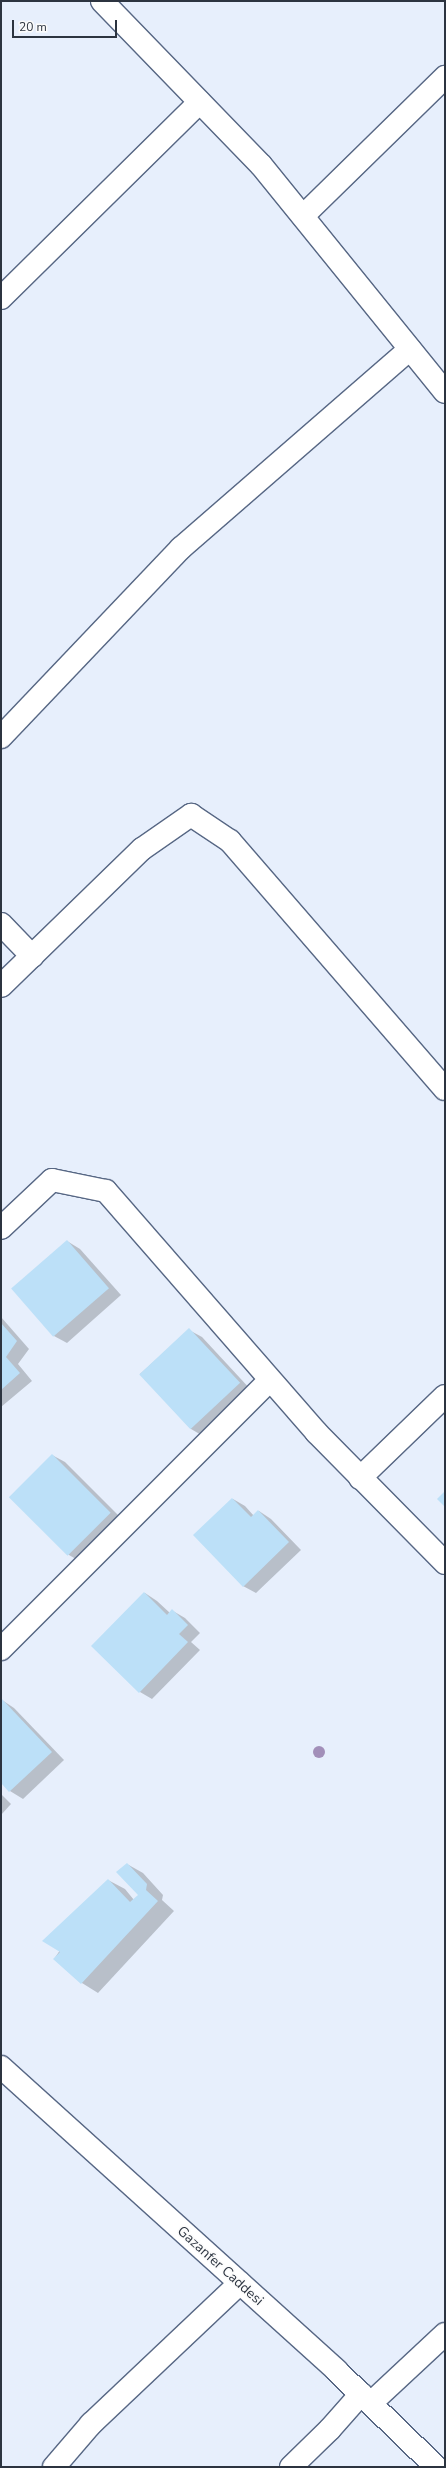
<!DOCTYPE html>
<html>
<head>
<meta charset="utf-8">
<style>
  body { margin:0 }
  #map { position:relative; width:446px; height:2468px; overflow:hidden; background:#e7effc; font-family:"Nunito Sans",sans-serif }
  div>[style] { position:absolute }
  .shadow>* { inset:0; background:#0003 }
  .building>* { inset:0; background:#bce0f8; transform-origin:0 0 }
  .roads { filter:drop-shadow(1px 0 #576784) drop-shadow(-1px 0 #576784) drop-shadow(0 1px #576784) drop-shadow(0 -1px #576784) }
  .minor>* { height:22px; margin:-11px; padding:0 11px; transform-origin:11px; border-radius:11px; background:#fff }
  .tertiary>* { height:22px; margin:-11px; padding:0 11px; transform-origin:11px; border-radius:11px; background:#fff }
  .trees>* { width:12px; height:12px; margin:-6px; border-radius:50%; background:#a28fb9 }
  span { translate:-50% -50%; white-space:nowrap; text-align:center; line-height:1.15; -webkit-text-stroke:3px #fbfbfb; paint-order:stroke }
  .street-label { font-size:14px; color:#2c3440 }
  .frame { position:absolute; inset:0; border:2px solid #2c3440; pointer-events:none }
  .scale { position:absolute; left:12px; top:20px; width:105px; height:18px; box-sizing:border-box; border:2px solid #2c3440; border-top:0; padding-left:5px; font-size:12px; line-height:14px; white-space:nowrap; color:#2c3440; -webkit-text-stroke:3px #fbfbfb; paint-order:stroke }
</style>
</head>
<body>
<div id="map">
  <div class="shadow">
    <i style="clip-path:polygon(67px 1241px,80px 1249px,121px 1295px,67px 1343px,54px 1336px)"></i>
    <i style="clip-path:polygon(1px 1317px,29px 1349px,18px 1364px,32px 1381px,1px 1407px)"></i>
    <i style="clip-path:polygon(189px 1330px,202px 1337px,252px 1391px,203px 1436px,191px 1429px,140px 1374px)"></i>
    <i style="clip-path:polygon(52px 1455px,65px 1462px,123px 1520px,81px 1562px,69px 1555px,10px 1497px)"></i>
    <i style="clip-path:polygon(233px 1499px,245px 1506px,254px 1516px,259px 1511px,271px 1519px,301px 1550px,256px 1593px,243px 1586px)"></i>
    <i style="clip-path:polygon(145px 1593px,157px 1601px,170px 1613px,173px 1611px,185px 1618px,200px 1633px,191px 1642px,200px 1650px,152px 1699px,140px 1692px)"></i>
    <i style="clip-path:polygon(2px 1700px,14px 1708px,64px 1760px,23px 1799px,10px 1791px,1px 1782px)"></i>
    <i style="clip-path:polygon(1px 1794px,11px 1804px,1px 1815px)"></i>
    <i style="clip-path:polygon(127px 1864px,143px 1873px,163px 1895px,162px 1900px,174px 1911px,98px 1993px,82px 1983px,54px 1959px,108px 1880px,125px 1889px,134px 1900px,139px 1895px)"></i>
  </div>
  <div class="building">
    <i style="left:67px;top:1240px;width:64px;height:74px;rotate:49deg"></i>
    <i style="clip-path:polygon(1px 1323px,17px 1341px,6px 1357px,20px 1373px,1px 1390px)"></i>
    <i style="left:189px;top:1328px;width:75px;height:68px;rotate:47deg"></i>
    <i style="left:52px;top:1454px;width:83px;height:61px;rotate:45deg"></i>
    <i style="clip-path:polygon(445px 1491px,445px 1507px,437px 1499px)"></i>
    <i style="clip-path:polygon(232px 1498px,251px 1517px,258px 1510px,289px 1542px,243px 1587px,193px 1535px)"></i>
    <i style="clip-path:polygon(144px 1592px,167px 1615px,172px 1609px,188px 1625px,179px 1634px,188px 1642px,139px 1693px,91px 1646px)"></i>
    <i style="clip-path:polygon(1px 1698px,52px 1752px,9px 1792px,1px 1783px)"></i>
    <i style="clip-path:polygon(127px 1863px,147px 1884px,146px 1890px,158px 1901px,81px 1984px,53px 1959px,60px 1952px,42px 1941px,108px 1879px,130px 1902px,138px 1895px,116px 1872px)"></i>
  </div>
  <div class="roads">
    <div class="minor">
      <i style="left:102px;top:1px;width:228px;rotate:45.9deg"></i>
      <i style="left:261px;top:165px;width:292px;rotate:51deg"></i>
      <i style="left:303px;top:216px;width:199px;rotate:-44.4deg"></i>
      <i style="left:1px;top:298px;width:279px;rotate:-44.6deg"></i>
      <i style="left:1px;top:737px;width:261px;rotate:-46.4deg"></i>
      <i style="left:181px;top:548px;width:303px;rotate:-41deg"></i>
      <i style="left:1px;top:924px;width:45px;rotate:45.9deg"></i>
      <i style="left:1px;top:986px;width:197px;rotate:-44.2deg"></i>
      <i style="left:142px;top:849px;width:60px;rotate:-34.8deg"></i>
      <i style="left:191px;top:815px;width:47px;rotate:33.7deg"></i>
      <i style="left:230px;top:841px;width:328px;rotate:49.1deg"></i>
      <i style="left:1px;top:1228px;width:70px;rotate:-43.3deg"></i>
      <i style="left:52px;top:1180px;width:55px;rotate:11.5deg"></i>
      <i style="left:106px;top:1191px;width:320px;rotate:48.9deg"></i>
      <i style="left:316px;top:1432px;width:184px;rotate:45.4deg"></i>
      <i style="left:360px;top:1478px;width:118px;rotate:-44deg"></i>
      <i style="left:1px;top:1649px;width:380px;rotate:-45deg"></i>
      <i style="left:371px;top:2403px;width:101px;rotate:-43deg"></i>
      <i style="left:54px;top:2467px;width:57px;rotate:-49.3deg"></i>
      <i style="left:91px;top:2424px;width:205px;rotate:-43.4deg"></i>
      <i style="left:291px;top:2467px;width:54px;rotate:-44.3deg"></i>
      <i style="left:330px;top:2429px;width:47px;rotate:-48.5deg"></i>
    </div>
    <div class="tertiary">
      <i style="left:1px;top:2067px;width:452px;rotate:42.1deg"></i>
      <i style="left:336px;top:2370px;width:139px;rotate:44.1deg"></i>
    </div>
  </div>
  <div class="trees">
    <i style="left:319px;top:1752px"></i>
  </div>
  <div class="street-label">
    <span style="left:220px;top:2266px;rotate:42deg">Gazanfer Caddesi</span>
  </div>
  <div class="frame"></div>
  <div class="scale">20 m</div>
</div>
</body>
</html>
